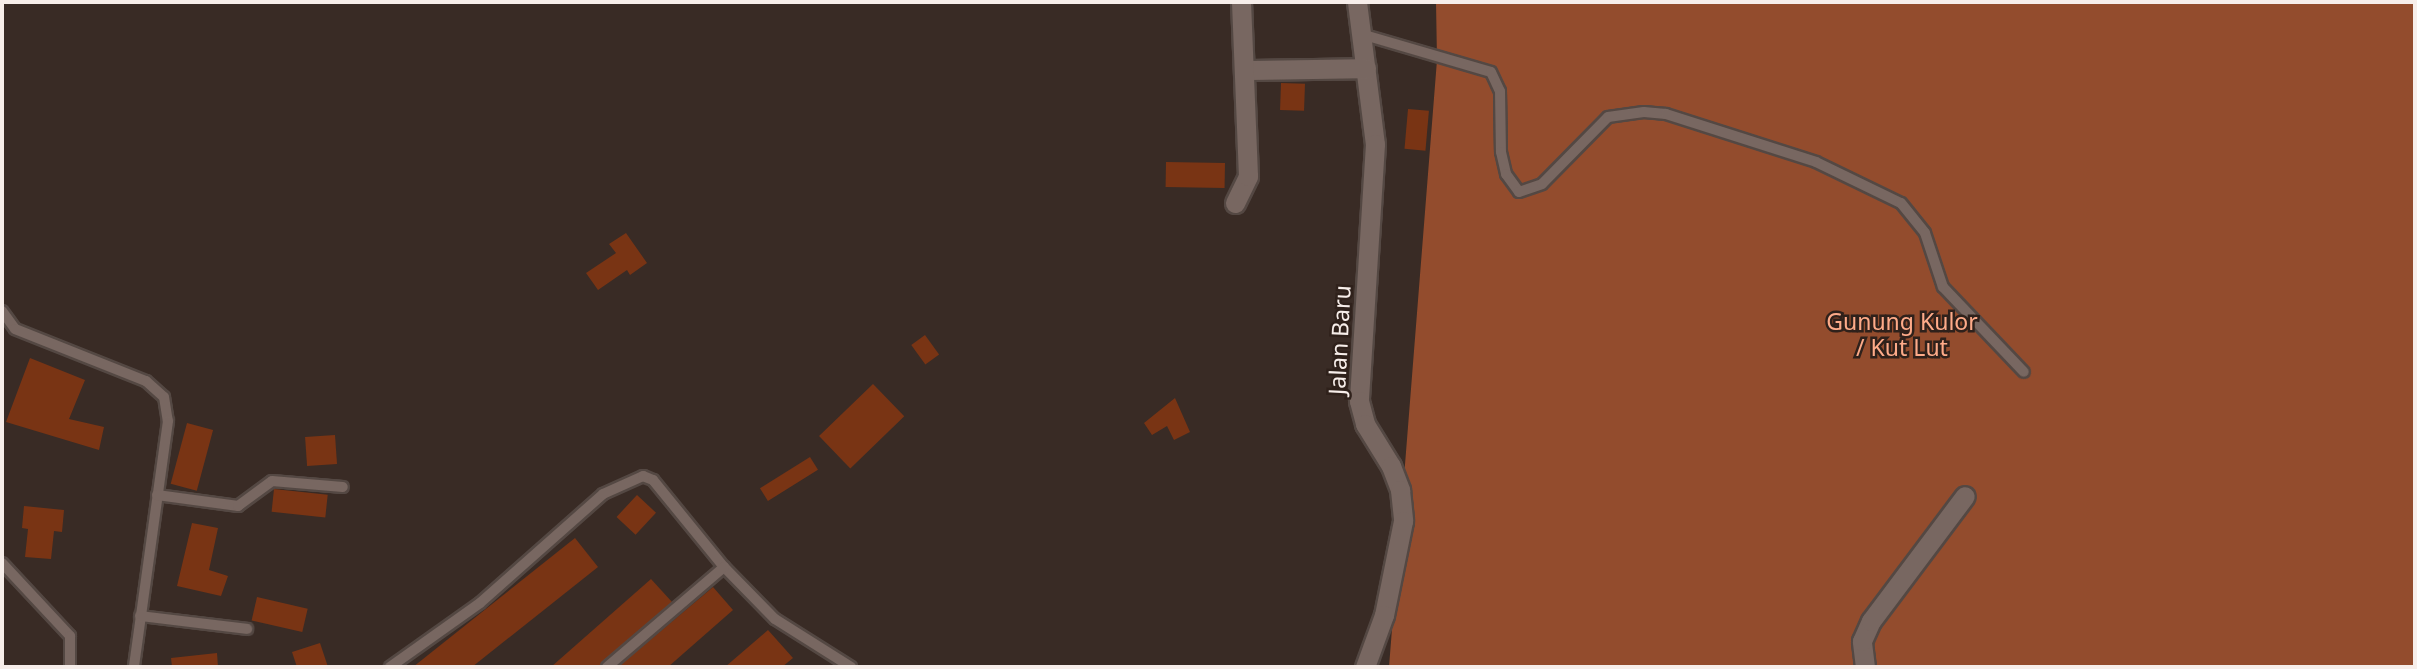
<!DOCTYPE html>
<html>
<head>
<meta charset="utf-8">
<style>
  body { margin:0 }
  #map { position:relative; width:2417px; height:669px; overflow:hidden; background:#392b25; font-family:"Noto Sans",sans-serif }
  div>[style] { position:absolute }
  .forest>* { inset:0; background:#934c2d }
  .building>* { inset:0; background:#793414; transform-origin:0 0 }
  .roads { filter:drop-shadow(2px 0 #544843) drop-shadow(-2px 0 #544843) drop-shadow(0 2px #544843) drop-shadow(0 -2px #544843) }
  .service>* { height:10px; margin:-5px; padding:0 5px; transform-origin:5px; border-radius:5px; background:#786761 }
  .minor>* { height:19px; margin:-9.5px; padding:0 9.5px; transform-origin:9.5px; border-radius:9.5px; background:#786761 }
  span { translate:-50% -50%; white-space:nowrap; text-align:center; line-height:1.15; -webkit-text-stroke:5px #2f211b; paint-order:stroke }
  .park-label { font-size:23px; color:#feab89 }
  .street-label { font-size:23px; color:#f7eeea }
  .frame { position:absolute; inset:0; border:4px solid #f7eeea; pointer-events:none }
</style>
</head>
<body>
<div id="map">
  <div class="forest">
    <i style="clip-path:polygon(1436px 2px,2415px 2px,2415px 667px,1389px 667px,1437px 60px)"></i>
  </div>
  <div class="building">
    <i style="left:1281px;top:83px;width:24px;height:27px;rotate:2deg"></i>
    <i style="left:1408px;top:109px;width:21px;height:40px;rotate:5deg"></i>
    <i style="left:1166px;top:162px;width:59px;height:25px;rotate:1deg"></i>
    <i style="clip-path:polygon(626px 233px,647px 263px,630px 275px,627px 270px,598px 290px,586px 273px,616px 253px,609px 244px)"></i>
    <i style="left:925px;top:335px;width:24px;height:17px;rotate:54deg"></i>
    <i style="clip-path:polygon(30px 358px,85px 380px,69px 419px,104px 427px,99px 450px,6px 422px)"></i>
    <i style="left:873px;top:384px;width:45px;height:75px;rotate:46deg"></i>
    <i style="clip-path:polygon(1175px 398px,1190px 432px,1174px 440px,1167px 426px,1152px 435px,1144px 423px)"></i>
    <i style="left:187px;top:423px;width:27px;height:63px;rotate:15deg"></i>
    <i style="left:335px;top:435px;width:29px;height:30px;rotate:86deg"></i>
    <i style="left:810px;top:457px;width:15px;height:59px;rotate:58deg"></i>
    <i style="left:274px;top:489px;width:54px;height:23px;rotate:6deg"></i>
    <i style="left:637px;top:495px;width:26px;height:30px;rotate:43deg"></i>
    <i style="clip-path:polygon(24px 506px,64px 510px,62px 532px,54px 531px,51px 559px,25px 557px,28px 529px,22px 528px)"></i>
    <i style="clip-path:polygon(192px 523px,218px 528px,209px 570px,228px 576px,221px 596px,177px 586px)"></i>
    <i style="clip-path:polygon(575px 538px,598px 567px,472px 667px,413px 667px)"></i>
    <i style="clip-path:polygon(651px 579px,672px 602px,600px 667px,551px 667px)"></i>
    <i style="clip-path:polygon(713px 587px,733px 610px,668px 667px,618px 667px)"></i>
    <i style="left:257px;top:597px;width:52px;height:24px;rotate:13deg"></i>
    <i style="clip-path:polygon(768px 630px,793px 658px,782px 667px,725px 667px)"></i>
    <i style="clip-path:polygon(320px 643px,328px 667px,297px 667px,292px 652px)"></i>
    <i style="clip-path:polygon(217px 653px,218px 667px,172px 667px,171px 658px)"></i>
  </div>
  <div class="roads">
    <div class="service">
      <i style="left:1361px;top:34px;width:135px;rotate:16.3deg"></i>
      <i style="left:1491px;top:72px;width:21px;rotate:65deg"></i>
      <i style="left:1500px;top:91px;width:61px;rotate:89.1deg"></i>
      <i style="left:1501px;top:152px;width:23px;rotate:77deg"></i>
      <i style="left:1506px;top:174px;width:22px;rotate:54deg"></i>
      <i style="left:1519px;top:192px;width:24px;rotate:-19deg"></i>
      <i style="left:1542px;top:184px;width:94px;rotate:-45.4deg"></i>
      <i style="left:1608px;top:117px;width:36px;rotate:-8deg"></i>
      <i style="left:1644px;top:112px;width:22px;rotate:5deg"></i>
      <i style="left:1666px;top:114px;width:157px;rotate:17.7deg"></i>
      <i style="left:1816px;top:162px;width:94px;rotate:25.8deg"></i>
      <i style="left:1901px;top:203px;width:38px;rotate:51deg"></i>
      <i style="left:1925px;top:233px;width:57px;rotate:71.6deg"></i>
      <i style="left:1943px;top:287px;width:117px;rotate:46.4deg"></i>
      <i style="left:2px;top:311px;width:22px;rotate:54deg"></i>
      <i style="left:15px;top:329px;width:141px;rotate:21.7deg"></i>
      <i style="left:146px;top:381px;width:24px;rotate:42deg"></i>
      <i style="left:164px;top:397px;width:24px;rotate:81deg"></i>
      <i style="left:168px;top:421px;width:248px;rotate:97.9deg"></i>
      <i style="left:157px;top:495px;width:82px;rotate:7.7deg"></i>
      <i style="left:238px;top:506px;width:42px;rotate:-36.3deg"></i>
      <i style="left:272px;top:481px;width:71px;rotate:4.8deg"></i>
      <i style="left:2px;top:563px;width:100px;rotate:47deg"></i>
      <i style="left:70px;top:636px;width:31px;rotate:90deg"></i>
      <i style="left:140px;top:616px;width:108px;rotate:6.9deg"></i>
      <i style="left:390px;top:667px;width:110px;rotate:-35.4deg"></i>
      <i style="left:480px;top:603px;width:164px;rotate:-41.5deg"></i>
      <i style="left:603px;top:494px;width:44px;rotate:-24.2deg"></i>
      <i style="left:643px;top:476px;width:11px;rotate:22deg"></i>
      <i style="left:653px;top:480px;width:112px;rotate:50.8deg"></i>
      <i style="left:724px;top:567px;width:73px;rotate:45.6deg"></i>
      <i style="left:775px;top:619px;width:90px;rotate:32.3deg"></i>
      <i style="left:607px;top:667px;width:154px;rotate:-40.5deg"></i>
    </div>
    <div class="minor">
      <i style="left:1357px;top:2px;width:143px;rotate:82.8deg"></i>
      <i style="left:1375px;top:144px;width:257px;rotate:93.6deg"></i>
      <i style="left:1359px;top:401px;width:24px;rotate:75deg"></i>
      <i style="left:1365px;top:424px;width:49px;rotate:58.2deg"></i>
      <i style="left:1391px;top:466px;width:26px;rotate:69deg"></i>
      <i style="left:1400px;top:490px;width:31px;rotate:84deg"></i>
      <i style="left:1403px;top:521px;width:96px;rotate:101.4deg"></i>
      <i style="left:1384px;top:615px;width:55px;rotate:110.1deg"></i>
      <i style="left:1244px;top:70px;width:122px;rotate:-0.9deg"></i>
      <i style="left:1235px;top:203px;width:30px;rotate:-64deg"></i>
      <i style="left:1248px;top:176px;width:174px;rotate:-92.3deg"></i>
      <i style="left:1865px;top:667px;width:26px;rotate:-97deg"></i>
      <i style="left:1862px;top:641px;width:22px;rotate:-66deg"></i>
      <i style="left:1871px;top:621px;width:156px;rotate:-53.1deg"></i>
    </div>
  </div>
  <div class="park-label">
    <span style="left:1902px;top:334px">Gunung Kulor<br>/ Kut Lut</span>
  </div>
  <div class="street-label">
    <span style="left:1339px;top:340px;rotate:-87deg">Jalan Baru</span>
  </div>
  <div class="frame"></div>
</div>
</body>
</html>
